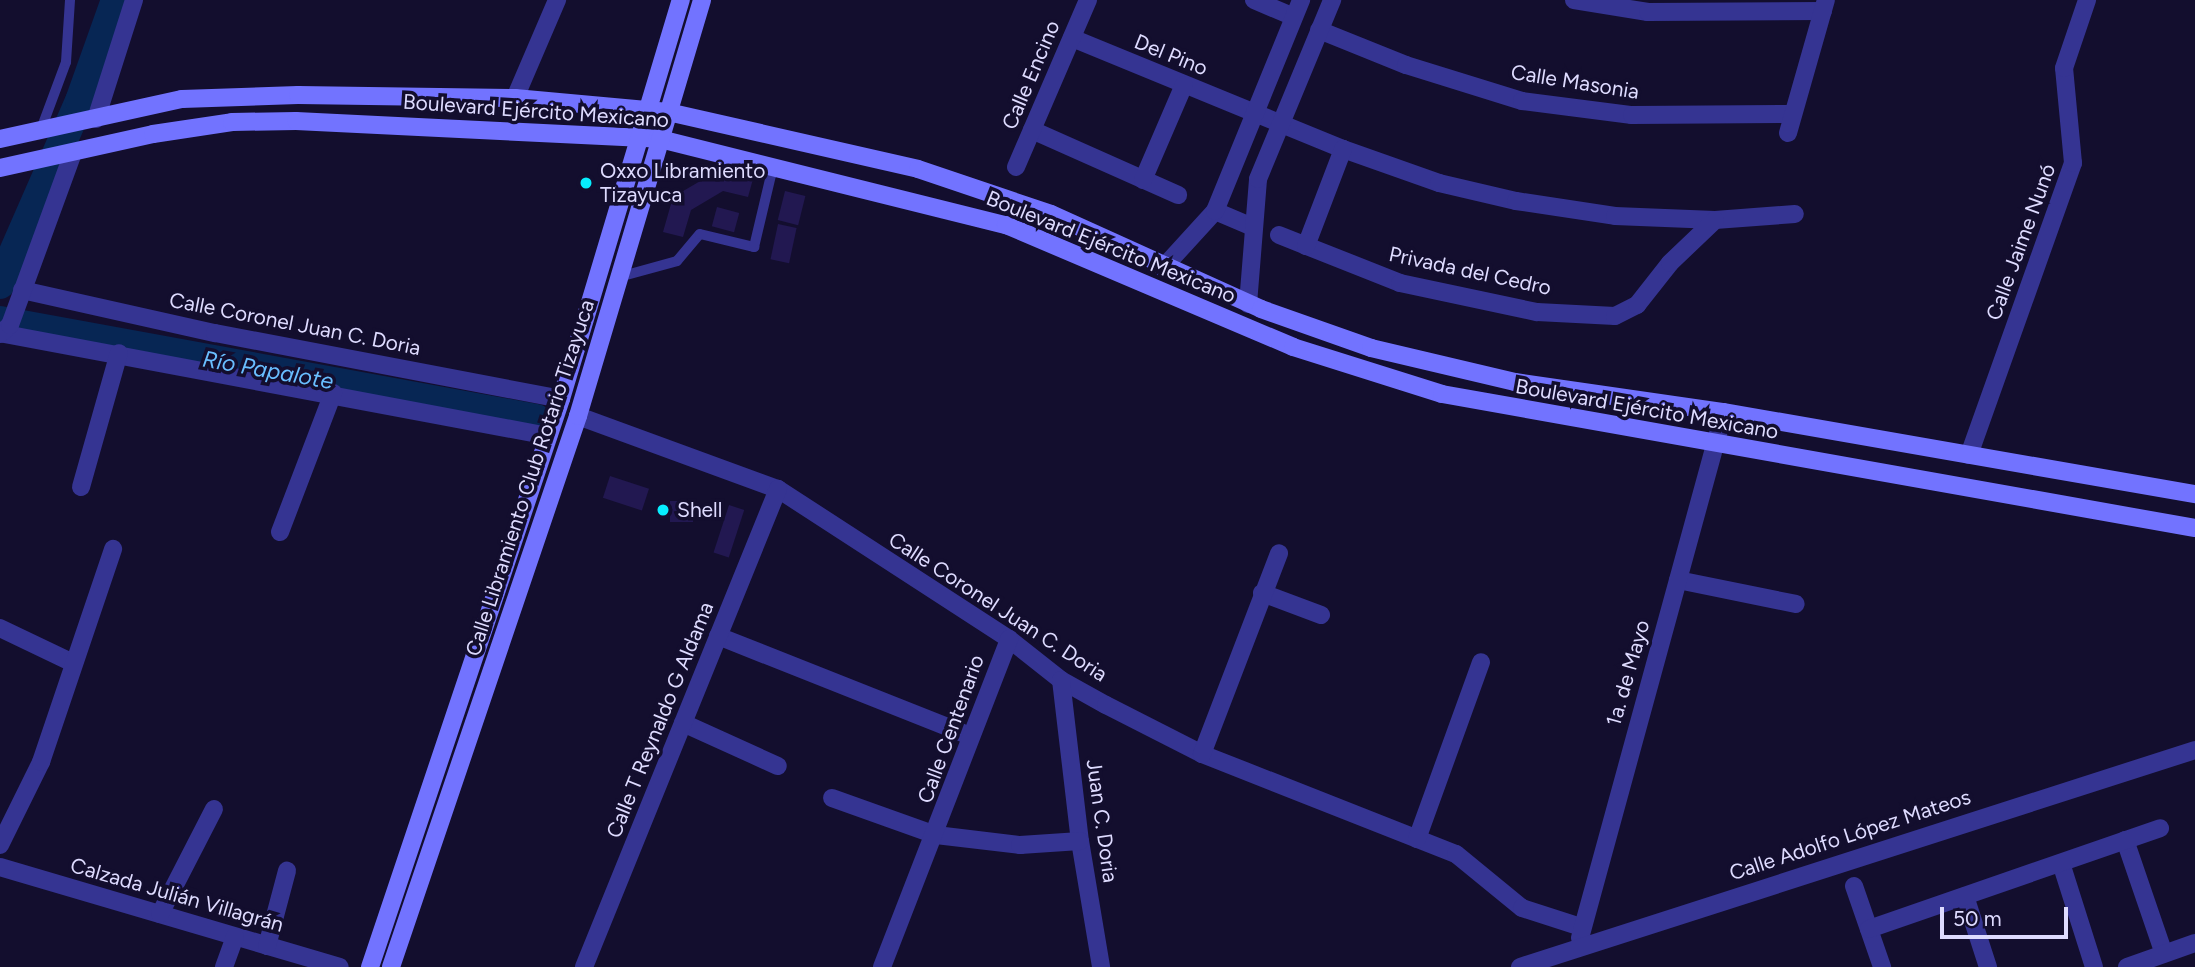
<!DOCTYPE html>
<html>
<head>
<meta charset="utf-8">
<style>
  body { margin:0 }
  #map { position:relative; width:2195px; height:967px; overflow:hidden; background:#130e2e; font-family:Figtree,sans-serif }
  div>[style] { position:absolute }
  .river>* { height:30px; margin:-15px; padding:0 15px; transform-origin:15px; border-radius:15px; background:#072654 }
  .building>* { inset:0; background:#221851; transform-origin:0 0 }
  .lane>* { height:10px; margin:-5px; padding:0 5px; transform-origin:5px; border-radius:5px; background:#353492 }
  .street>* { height:18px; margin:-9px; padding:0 9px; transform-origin:9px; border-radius:9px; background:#353492 }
  .secondary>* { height:18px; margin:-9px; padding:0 9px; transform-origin:9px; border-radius:9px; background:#7273ff }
  .dots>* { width:19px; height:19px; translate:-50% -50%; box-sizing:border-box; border:4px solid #130e2e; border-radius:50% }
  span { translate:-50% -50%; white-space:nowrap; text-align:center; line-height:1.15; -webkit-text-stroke:7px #130e2e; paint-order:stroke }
  .street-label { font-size:21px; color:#dedbff }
  .poi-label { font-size:21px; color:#dedbff }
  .left { translate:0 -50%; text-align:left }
  .water-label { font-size:23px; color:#69beff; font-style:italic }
  .scale { position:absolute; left:1940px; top:907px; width:128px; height:32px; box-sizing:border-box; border:4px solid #dedbff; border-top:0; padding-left:9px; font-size:21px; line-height:24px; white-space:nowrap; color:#dedbff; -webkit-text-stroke:5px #130e2e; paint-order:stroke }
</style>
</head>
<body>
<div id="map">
  <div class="river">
    <i style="left:0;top:284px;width:200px;rotate:-66.4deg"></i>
    <i style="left:80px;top:101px;width:107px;rotate:-70.4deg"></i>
    <i style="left:0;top:321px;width:545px;rotate:10.36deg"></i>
  </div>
  <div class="building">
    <i style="clip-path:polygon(719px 170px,753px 179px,748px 197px,723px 191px,691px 210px,683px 237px,663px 232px,673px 197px)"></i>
    <i style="left:785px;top:191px;width:21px;height:30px;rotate:14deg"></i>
    <i style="left:717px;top:207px;width:23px;height:20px;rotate:15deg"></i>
    <i style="left:778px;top:224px;width:19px;height:36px;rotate:12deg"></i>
    <i style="left:610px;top:476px;width:41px;height:23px;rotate:18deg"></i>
    <i style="left:670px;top:501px;width:23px;height:21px"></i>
    <i style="left:729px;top:505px;width:16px;height:50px;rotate:18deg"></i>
  </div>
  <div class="lane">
    <i style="left:40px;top:132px;width:75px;rotate:-69.6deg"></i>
    <i style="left:66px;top:62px;width:62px;rotate:-86.3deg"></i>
    <i style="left:619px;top:277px;width:60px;rotate:-15.4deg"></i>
    <i style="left:677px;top:261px;width:35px;rotate:-50deg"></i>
    <i style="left:700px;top:234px;width:56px;rotate:13.5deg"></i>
    <i style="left:754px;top:247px;width:74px;rotate:-76.7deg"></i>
    <i style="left:771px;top:175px;width:11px;rotate:-41deg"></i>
  </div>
  <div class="street">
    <i style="left:1254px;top:0;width:43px;rotate:23deg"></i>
    <i style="left:1574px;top:0;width:75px;rotate:9.2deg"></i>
    <i style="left:1648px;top:12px;width:175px;rotate:-0.3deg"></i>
    <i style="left:1319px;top:30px;width:94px;rotate:21.9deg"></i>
    <i style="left:1406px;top:65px;width:121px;rotate:17.2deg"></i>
    <i style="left:1522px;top:101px;width:111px;rotate:7.3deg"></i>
    <i style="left:1632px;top:115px;width:160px;rotate:-0.4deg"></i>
    <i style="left:1072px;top:38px;width:293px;rotate:22.3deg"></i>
    <i style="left:1343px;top:149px;width:102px;rotate:19.5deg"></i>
    <i style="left:1439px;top:183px;width:79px;rotate:13.2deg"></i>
    <i style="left:1516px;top:201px;width:100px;rotate:8.6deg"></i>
    <i style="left:1615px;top:216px;width:100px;rotate:2.3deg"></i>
    <i style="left:1715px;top:220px;width:80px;rotate:-4.3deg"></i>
    <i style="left:515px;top:98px;width:107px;rotate:-66.8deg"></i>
    <i style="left:96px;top:119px;width:125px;rotate:-72.3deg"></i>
    <i style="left:1032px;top:130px;width:160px;rotate:24deg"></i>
    <i style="left:1788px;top:133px;width:138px;rotate:-74.1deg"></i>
    <i style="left:1016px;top:167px;width:182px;rotate:-66.7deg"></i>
    <i style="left:1143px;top:180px;width:103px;rotate:-66.7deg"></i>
    <i style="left:1215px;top:211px;width:39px;rotate:23deg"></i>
    <i style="left:1279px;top:235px;width:130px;rotate:21.6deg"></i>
    <i style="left:1400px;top:283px;width:140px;rotate:12deg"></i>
    <i style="left:1537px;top:312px;width:78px;rotate:2.9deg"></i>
    <i style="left:1615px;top:316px;width:25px;rotate:-27deg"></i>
    <i style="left:1637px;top:305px;width:53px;rotate:-51.8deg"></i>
    <i style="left:1670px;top:263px;width:62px;rotate:-43.7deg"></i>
    <i style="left:1306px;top:246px;width:104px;rotate:-69.1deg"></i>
    <i style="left:1163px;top:268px;width:77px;rotate:-47.6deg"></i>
    <i style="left:1215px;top:211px;width:228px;rotate:-67.8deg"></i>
    <i style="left:22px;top:290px;width:198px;rotate:12.6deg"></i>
    <i style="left:215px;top:333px;width:352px;rotate:10.8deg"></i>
    <i style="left:1248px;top:304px;width:125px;rotate:-85.4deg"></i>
    <i style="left:1258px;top:179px;width:194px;rotate:-67.5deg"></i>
    <i style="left:0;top:333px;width:558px;rotate:10.64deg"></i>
    <i style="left:0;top:334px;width:13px;rotate:-42deg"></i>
    <i style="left:10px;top:325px;width:183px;rotate:-69.9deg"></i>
    <i style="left:578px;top:416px;width:213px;rotate:20.1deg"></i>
    <i style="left:778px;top:489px;width:275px;rotate:33deg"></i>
    <i style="left:1009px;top:639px;width:66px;rotate:38.3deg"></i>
    <i style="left:1061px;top:680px;width:51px;rotate:29.1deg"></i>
    <i style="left:1106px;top:705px;width:108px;rotate:27deg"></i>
    <i style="left:1202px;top:754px;width:273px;rotate:21.5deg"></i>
    <i style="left:1456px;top:854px;width:85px;rotate:39.3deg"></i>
    <i style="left:1522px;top:908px;width:62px;rotate:17.9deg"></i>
    <i style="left:1969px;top:455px;width:310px;rotate:-70.4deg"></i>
    <i style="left:2073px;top:163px;width:95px;rotate:-95.4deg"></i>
    <i style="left:2064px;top:68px;width:72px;rotate:-71.3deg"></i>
    <i style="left:81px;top:487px;width:139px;rotate:-74.2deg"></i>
    <i style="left:280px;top:532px;width:149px;rotate:-69.1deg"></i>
    <i style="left:1678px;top:580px;width:120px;rotate:11.5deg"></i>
    <i style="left:1262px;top:593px;width:63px;rotate:20.4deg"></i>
    <i style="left:0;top:628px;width:79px;rotate:25.6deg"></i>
    <i style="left:718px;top:636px;width:271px;rotate:21.6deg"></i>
    <i style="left:1061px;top:680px;width:162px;rotate:83.3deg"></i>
    <i style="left:1080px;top:841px;width:128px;rotate:80.5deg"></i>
    <i style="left:683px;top:723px;width:104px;rotate:24.4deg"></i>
    <i style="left:1202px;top:754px;width:215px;rotate:-69deg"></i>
    <i style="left:832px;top:798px;width:110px;rotate:19.6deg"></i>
    <i style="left:936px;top:835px;width:85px;rotate:6.8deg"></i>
    <i style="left:1020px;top:845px;width:60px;rotate:-3.8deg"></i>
    <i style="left:1417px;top:839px;width:188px;rotate:-70.1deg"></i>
    <i style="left:2125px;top:840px;width:120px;rotate:71.1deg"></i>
    <i style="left:0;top:845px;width:93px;rotate:-63.7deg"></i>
    <i style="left:41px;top:762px;width:225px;rotate:-71.3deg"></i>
    <i style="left:2061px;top:863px;width:109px;rotate:72.4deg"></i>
    <i style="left:0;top:867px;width:354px;rotate:16.4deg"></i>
    <i style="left:1854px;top:886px;width:86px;rotate:70.9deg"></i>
    <i style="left:1965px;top:896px;width:75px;rotate:72.1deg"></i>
    <i style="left:160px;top:914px;width:118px;rotate:-62.8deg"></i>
    <i style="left:1869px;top:929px;width:308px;rotate:-19.1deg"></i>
    <i style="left:1580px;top:938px;width:545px;rotate:-74.69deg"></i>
    <i style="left:267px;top:946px;width:78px;rotate:-75.1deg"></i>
    <i style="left:224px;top:967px;width:32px;rotate:-70deg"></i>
    <i style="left:584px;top:967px;width:516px;rotate:-67.91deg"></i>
    <i style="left:882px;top:967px;width:352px;rotate:-68.8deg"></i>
    <i style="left:1520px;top:967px;width:709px;rotate:-17.82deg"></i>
    <i style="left:2127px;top:967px;width:72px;rotate:-19.4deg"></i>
  </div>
  <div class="secondary">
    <i style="left:0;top:139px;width:186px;rotate:-12.4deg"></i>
    <i style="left:182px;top:99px;width:116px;rotate:-2deg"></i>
    <i style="left:298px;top:95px;width:217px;rotate:0.8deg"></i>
    <i style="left:515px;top:98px;width:154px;rotate:5.2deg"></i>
    <i style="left:668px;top:112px;width:256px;rotate:12.8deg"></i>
    <i style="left:918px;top:169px;width:140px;rotate:18.7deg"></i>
    <i style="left:1051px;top:214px;width:230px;rotate:24.3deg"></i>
    <i style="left:1261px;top:309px;width:117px;rotate:19.5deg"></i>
    <i style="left:1371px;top:348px;width:148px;rotate:13.3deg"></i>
    <i style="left:1515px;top:382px;width:211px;rotate:8.2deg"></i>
    <i style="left:1724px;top:412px;width:478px;rotate:9.9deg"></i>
    <i style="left:0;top:168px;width:157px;rotate:-12.5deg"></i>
    <i style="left:153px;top:134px;width:80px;rotate:-8.6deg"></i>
    <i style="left:232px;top:122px;width:64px;rotate:-0.9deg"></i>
    <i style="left:296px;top:121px;width:364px;rotate:2.8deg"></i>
    <i style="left:660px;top:139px;width:357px;rotate:14deg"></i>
    <i style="left:1006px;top:225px;width:312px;rotate:23deg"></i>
    <i style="left:1293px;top:347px;width:156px;rotate:17.5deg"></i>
    <i style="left:1442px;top:394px;width:765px;rotate:10.09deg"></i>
    <i style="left:370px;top:967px;width:599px;rotate:-71.41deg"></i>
    <i style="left:561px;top:399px;width:417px;rotate:-73.3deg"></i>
    <i style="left:391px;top:967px;width:582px;rotate:-71.25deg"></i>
    <i style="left:578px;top:416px;width:434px;rotate:-73.4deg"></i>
  </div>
  <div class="dots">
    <i style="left:586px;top:183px;background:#07eeff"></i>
    <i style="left:663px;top:510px;background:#07eeff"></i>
  </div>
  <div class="street-label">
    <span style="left:1171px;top:55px;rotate:22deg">Del Pino</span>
    <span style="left:1031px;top:75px;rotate:-67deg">Calle Encino</span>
    <span style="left:1575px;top:82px;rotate:9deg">Calle Masonia</span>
    <span style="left:536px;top:111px;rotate:4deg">Boulevard Ejército Mexicano</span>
    <span style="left:2021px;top:242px;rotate:-70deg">Calle Jaime Nunó</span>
    <span style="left:1111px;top:247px;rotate:22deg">Boulevard Ejército Mexicano</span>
    <span style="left:1470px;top:271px;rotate:12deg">Privada del Cedro</span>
    <span style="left:295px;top:324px;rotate:11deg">Calle Coronel Juan C. Doria</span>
    <span style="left:1647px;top:409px;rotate:10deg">Boulevard Ejército Mexicano</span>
    <span style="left:530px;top:478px;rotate:-72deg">Calle Libramiento Club Rotario Tizayuca</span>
    <span style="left:998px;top:607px;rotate:33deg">Calle Coronel Juan C. Doria</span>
    <span style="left:1628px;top:673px;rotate:-74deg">1a. de Mayo</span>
    <span style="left:660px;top:720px;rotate:-68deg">Calle T Reynaldo G Aldama</span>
    <span style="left:951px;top:729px;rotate:-70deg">Calle Centenario</span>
    <span style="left:1102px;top:821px;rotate:82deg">Juan C. Doria</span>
    <span style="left:1850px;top:835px;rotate:-18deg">Calle Adolfo López Mateos</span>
    <span style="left:177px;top:895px;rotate:16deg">Calzada Julián Villagrán</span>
  </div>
  <div class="poi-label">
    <span class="left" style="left:600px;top:183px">Oxxo Libramiento<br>Tizayuca</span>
    <span class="left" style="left:677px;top:510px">Shell</span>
  </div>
  <div class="water-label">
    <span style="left:268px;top:370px;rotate:10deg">Río Papalote</span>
  </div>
  <div class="scale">50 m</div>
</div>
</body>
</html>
